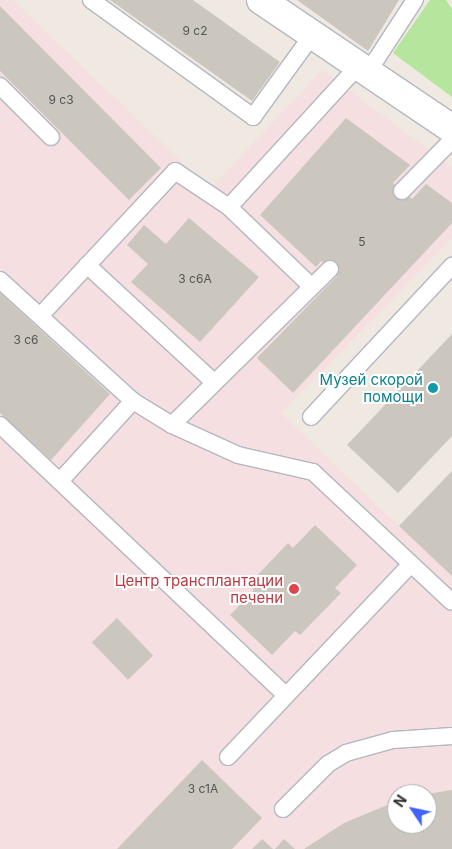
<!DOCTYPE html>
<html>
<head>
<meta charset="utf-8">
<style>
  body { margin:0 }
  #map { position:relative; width:452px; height:849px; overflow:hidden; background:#efe9e1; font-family:Inter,sans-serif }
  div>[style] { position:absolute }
  .medical>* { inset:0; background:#f5dfe0 }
  .green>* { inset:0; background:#b6e59e }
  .building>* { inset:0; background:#cbc7bf; transform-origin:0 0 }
  .roads { filter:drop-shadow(1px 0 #b4b7c1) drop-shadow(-1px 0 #b4b7c1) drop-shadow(0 1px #b4b7c1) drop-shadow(0 -1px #b4b7c1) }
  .lane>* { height:16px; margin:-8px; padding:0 8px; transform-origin:8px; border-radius:8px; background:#fff }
  .secondary>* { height:28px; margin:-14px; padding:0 14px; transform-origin:14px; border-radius:14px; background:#fff }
  .dots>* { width:14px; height:14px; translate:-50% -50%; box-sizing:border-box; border:2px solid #fff; border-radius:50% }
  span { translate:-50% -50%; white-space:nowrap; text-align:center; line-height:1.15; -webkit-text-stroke:4px #fff; paint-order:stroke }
  .number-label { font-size:12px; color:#555452 }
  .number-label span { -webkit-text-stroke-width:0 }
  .culture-label { font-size:15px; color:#0d838f }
  .right { translate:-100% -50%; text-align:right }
  .health-label { font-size:15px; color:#be3a42 }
  .north { position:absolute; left:387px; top:784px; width:50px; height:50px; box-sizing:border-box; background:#fff; border:1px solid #ababab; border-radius:50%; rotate:304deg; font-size:14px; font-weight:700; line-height:20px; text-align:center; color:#2e2e2e }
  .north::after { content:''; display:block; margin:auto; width:18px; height:22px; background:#4264fb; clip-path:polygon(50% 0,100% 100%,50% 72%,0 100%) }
</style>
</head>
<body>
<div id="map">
  <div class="medical">
    <i style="clip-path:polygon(evenodd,0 0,13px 0,210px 189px,322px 70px,452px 167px,452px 238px,281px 413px,399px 526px,452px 471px,452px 849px,0 849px,0 0,397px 794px,427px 794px,427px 824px,397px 824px,397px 794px)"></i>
  </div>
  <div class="green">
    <i style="clip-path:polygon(430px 0,446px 0,452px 9px,452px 97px,393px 53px)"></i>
  </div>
  <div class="building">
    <i style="clip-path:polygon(110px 0,193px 0,280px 62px,252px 101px)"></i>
    <i style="clip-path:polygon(297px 0,399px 0,368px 51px)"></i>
    <i style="clip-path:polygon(0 6px,161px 168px,129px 200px,0 71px)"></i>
    <i style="clip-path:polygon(346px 118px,410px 165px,393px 183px,412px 199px,426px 184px,452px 203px,452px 223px,293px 393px,257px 358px,337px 276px,321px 261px,316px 267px,260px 215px)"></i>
    <i style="clip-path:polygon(189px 218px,259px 277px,200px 342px,131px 282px,148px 264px,127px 245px,144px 225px,166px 244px)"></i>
    <i style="clip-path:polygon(0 293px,110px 394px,51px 460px,0 413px)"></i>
    <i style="clip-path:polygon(452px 334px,452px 436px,398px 493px,347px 445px)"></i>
    <i style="clip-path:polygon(452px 471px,452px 576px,399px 526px)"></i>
    <i style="clip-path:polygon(315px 525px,357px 565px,335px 588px,341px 593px,300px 635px,295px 631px,272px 655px,230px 615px,254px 590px,248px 585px,288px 543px,293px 548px)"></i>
    <i style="left:117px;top:618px;width:52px;height:35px;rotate:46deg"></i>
    <i style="clip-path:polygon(202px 760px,262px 818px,232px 849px,117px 849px)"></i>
    <i style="clip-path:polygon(452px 790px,452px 849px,304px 849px,344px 823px,397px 801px,397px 824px,427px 824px,427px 794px)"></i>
    <i style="clip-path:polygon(262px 839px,273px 849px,252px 849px)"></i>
    <i style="clip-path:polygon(284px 839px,295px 849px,275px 849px)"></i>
  </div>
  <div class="roads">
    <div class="lane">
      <i style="left:91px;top:0;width:200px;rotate:35.8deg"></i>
      <i style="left:253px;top:117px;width:99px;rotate:-54.1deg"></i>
      <i style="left:368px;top:72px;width:86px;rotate:-56.9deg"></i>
      <i style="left:0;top:86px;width:72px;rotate:45deg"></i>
      <i style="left:402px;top:191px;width:71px;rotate:-45.6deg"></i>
      <i style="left:87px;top:265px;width:173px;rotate:42.7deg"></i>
      <i style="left:330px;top:269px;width:222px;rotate:135.4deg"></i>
      <i style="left:172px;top:425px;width:72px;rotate:24.4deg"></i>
      <i style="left:238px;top:455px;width:77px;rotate:12.8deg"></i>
      <i style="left:313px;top:472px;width:190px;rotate:43.1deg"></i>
      <i style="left:0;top:280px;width:180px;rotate:42.3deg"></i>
      <i style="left:133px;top:401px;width:46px;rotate:31.6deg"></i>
      <i style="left:311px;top:286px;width:114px;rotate:-136.1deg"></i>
      <i style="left:229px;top:207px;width:191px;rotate:-47.5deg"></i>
      <i style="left:40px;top:316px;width:198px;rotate:-47deg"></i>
      <i style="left:175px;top:171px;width:65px;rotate:33.7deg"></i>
      <i style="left:311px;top:417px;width:207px;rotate:-47deg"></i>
      <i style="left:0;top:425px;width:393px;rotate:43.4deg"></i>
      <i style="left:61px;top:480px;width:107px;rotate:-47.7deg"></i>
      <i style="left:228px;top:757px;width:266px;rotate:-46.5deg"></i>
      <i style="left:283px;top:809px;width:64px;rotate:-45deg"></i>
      <i style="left:328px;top:764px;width:21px;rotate:-31deg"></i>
      <i style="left:346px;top:753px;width:49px;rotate:-15.5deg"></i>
      <i style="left:393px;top:740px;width:59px;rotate:-3.9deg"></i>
    </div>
    <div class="secondary">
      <i style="left:261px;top:0;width:230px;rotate:34deg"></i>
    </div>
  </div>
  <div class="dots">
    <i style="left:433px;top:388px;background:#0f9aa8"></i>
    <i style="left:294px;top:589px;background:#e0444e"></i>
  </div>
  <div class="number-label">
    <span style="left:195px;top:31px">9 с2</span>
    <span style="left:61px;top:100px">9 с3</span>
    <span style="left:362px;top:242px">5</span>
    <span style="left:195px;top:279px">3 с6А</span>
    <span style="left:26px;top:340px">3 с6</span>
    <span style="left:203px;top:789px">3 с1А</span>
  </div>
  <div class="culture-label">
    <span class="right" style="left:423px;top:388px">Музей скорой<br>помощи</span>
  </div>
  <div class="health-label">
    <span class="right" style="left:283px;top:589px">Центр трансплантации<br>печени</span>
  </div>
  <div class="north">N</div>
</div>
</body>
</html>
